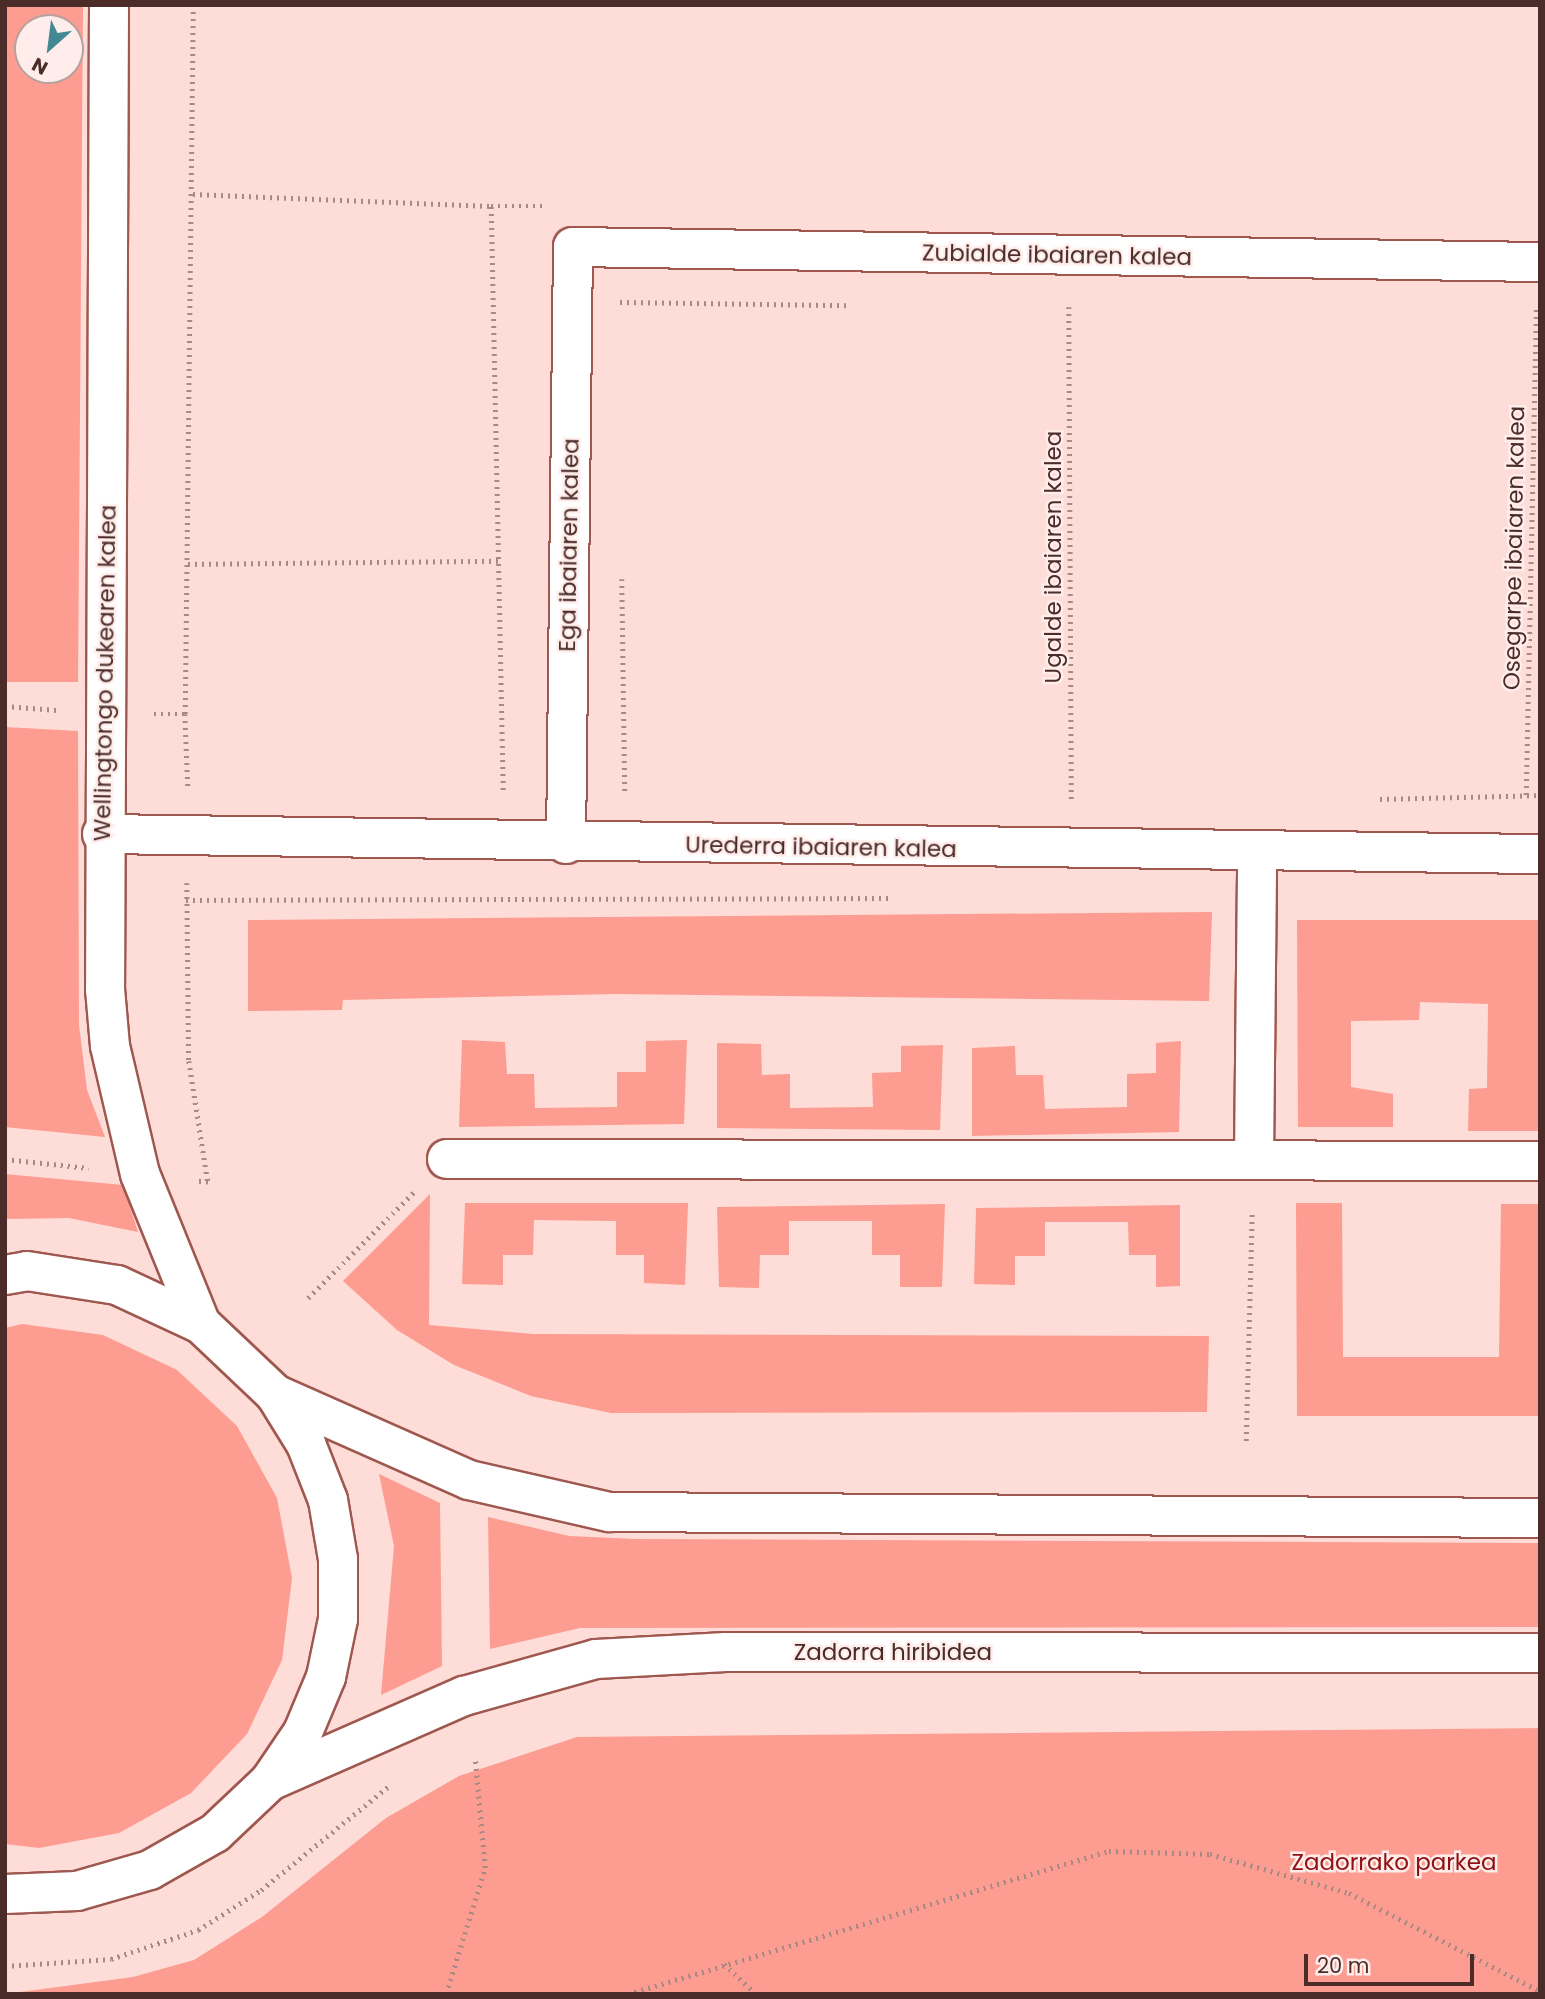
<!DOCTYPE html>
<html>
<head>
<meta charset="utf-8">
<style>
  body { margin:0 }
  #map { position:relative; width:1545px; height:1999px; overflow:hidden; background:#fedcd7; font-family:Poppins,sans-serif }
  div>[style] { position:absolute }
  .green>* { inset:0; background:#fd9c90 }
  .path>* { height:4.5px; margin-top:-2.25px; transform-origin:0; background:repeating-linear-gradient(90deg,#a98984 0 2px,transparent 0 7px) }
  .roads { filter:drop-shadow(2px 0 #9f584f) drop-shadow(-2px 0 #9f584f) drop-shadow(0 2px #9f584f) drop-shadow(0 -2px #9f584f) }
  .street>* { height:38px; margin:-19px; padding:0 19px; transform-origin:19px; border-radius:19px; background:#fff }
  .secondary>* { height:38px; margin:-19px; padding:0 19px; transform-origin:19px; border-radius:19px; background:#fff }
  span { translate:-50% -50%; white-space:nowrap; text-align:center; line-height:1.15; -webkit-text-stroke:5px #ffedeb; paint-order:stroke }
  .street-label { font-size:23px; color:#4b2c28 }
  .park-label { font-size:23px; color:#8f1112 }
  .frame { position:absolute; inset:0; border:7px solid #4b2c28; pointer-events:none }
  .north { position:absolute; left:14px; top:14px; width:70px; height:70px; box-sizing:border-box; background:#ffedeb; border:2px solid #b7a09d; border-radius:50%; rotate:208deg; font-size:19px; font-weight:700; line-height:28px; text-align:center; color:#4b2c28 }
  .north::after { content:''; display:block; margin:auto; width:24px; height:32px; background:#438993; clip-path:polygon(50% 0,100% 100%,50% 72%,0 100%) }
  .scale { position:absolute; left:1304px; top:1954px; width:170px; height:32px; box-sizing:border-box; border:4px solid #4b2c28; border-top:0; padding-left:9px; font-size:21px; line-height:24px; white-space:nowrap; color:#4b2c28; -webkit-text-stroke:5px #ffedeb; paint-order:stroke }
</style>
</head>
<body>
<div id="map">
  <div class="green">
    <i style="clip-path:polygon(evenodd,5px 5px,83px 5px,78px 682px,5px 682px,5px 5px,28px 28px,70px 28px,70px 70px,28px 70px,28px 28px)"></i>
    <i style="clip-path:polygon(5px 727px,78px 731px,79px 1025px,87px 1090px,105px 1137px,5px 1127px)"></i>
    <i style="clip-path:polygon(1212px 912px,1209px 1001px,615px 994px,343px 1000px,342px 1010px,248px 1011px,248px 920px)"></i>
    <i style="clip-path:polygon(1297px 920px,1540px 920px,1540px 1131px,1468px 1131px,1469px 1089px,1487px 1088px,1488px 1004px,1420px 1002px,1419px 1020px,1351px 1021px,1351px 1087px,1393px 1094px,1393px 1127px,1298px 1127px)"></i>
    <i style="clip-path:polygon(462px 1040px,505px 1042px,507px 1074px,534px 1074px,535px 1108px,617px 1107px,617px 1072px,646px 1072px,646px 1041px,687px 1040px,684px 1124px,459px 1127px)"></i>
    <i style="clip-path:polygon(1181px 1041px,1179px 1132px,972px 1136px,972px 1048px,1015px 1046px,1016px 1075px,1043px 1075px,1045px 1109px,1127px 1107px,1127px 1074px,1156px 1073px,1156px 1043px)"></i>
    <i style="clip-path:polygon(717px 1043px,761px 1044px,762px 1075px,790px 1074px,790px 1108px,873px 1107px,872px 1073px,901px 1072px,901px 1046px,943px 1045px,940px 1130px,717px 1128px)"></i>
    <i style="clip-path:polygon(5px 1174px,123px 1185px,138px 1232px,69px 1218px,5px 1219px)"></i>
    <i style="clip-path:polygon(430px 1194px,429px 1325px,533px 1334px,1209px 1336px,1207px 1412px,611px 1413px,531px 1396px,454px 1365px,397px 1330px,343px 1281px)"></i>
    <i style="clip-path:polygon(465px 1203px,688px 1203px,685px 1285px,644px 1283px,644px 1255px,616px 1255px,616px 1221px,534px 1220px,533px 1255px,503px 1255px,503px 1285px,462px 1284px)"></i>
    <i style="clip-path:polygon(1296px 1203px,1342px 1203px,1343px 1357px,1499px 1357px,1501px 1204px,1540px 1204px,1540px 1416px,1297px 1416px)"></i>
    <i style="clip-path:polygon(945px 1204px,942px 1287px,900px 1287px,900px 1255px,872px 1255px,872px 1221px,789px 1221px,789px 1255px,760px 1255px,759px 1288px,719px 1287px,717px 1207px)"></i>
    <i style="clip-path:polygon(1180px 1205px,1180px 1286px,1156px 1287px,1156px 1255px,1129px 1255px,1128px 1222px,1045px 1222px,1045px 1256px,1015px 1256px,1015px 1285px,974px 1284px,976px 1208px)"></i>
    <i style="clip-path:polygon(22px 1324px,103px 1335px,177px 1370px,237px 1426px,277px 1498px,292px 1578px,282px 1660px,247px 1734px,191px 1793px,119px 1833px,39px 1848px,5px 1844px,5px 1328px)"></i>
    <i style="clip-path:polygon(379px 1474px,440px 1503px,442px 1666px,381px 1695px,394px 1546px)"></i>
    <i style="clip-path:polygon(488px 1517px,569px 1536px,636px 1539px,1540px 1543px,1540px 1627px,580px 1628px,490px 1649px)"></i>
    <i style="clip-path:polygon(1540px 1728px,1540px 1994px,5px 1994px,133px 1977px,194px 1960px,262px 1917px,386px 1818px,459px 1776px,577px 1737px)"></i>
  </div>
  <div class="path">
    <i style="left:193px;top:194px;width:298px;rotate:2.3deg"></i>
    <i style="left:620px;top:302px;width:226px;rotate:0.8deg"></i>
    <i style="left:1069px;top:307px;width:492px;rotate:89.7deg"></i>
    <i style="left:188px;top:564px;width:311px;rotate:-0.6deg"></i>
    <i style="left:622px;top:579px;width:212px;rotate:89.2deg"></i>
    <i style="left:5px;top:706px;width:52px;rotate:4.4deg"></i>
    <i style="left:154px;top:714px;width:31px"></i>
    <i style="left:185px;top:714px;width:709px;rotate:-89.35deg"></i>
    <i style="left:185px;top:714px;width:73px;rotate:87.6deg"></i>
    <i style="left:503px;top:790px;width:584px;rotate:-91.18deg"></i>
    <i style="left:491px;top:206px;width:55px"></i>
    <i style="left:1526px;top:795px;width:486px;rotate:-88.8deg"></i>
    <i style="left:1380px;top:799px;width:160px;rotate:-1.4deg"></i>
    <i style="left:187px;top:883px;width:178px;rotate:89.4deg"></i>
    <i style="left:189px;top:1061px;width:122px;rotate:81.1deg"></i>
    <i style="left:208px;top:1182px;width:13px;rotate:-176deg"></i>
    <i style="left:186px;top:900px;width:703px;rotate:-0.16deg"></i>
    <i style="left:5px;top:1159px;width:84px;rotate:6.1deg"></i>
    <i style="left:308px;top:1298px;width:150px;rotate:-45deg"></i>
    <i style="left:1246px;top:1441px;width:230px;rotate:-88.5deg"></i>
    <i style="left:724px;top:1964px;width:44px;rotate:43.2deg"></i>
    <i style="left:5px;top:1966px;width:106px;rotate:-3.8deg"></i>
    <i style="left:111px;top:1959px;width:92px;rotate:-18.4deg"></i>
    <i style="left:198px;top:1930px;width:75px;rotate:-32.4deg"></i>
    <i style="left:261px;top:1890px;width:166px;rotate:-39.1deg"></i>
    <i style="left:446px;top:1994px;width:132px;rotate:-72.8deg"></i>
    <i style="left:485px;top:1868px;width:110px;rotate:-95.2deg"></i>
    <i style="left:628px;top:1994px;width:502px;rotate:-16.56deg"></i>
    <i style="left:1109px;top:1851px;width:101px;rotate:1.7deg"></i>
    <i style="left:1210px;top:1854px;width:144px;rotate:15.7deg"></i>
    <i style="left:1349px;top:1893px;width:215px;rotate:27.2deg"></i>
  </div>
  <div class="roads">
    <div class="street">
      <i style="left:102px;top:834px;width:1438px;rotate:0.8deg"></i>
      <i style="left:566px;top:844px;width:597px;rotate:-89.33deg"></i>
      <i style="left:573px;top:247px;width:967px;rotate:0.89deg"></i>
      <i style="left:447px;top:1159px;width:1093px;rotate:0.1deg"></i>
      <i style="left:1254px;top:1159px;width:307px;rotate:-89.4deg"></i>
    </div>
    <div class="secondary">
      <i style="left:109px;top:5px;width:984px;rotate:90.23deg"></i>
      <i style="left:105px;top:989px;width:57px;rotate:85deg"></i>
      <i style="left:110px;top:1046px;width:131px;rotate:76.8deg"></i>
      <i style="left:140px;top:1174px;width:162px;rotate:67.9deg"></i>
      <i style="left:5px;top:1275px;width:22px;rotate:-10deg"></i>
      <i style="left:27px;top:1271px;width:91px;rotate:8.8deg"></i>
      <i style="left:117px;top:1285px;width:93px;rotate:24.9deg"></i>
      <i style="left:201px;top:1324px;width:102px;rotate:43.4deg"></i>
      <i style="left:275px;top:1394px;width:59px;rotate:58.2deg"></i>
      <i style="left:306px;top:1444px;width:60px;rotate:68.6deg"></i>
      <i style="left:328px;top:1500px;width:60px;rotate:80.4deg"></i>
      <i style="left:338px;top:1559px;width:60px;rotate:90deg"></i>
      <i style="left:338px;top:1619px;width:59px;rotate:101.7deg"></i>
      <i style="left:326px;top:1677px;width:60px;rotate:112.7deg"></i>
      <i style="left:303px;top:1732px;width:59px;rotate:124deg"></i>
      <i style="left:270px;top:1781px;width:76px;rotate:136.6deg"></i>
      <i style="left:215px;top:1833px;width:75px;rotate:150.4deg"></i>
      <i style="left:150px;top:1870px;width:76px;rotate:164deg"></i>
      <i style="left:77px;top:1891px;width:72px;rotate:177.6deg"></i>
      <i style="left:275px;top:1394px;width:212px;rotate:23.9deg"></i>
      <i style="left:469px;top:1480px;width:144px;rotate:12.9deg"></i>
      <i style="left:609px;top:1512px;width:931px;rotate:0.37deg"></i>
      <i style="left:270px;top:1781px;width:212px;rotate:-23.7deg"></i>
      <i style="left:464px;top:1696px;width:137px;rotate:-15.7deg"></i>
      <i style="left:596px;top:1659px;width:130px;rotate:-3.1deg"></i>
      <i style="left:726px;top:1652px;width:814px;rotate:0.07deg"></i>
    </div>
  </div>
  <div class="street-label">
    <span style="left:1057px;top:255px;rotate:1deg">Zubialde ibaiaren kalea</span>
    <span style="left:569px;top:545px;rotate:-89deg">Ega ibaiaren kalea</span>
    <span style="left:1514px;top:548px;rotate:-89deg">Osegarpe ibaiaren kalea</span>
    <span style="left:1053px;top:557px;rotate:-90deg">Ugalde ibaiaren kalea</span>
    <span style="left:105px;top:673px;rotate:-89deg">Wellingtongo dukearen kalea</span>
    <span style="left:821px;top:847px;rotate:1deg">Urederra ibaiaren kalea</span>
    <span style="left:893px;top:1652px">Zadorra hiribidea</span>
  </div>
  <div class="park-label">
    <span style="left:1394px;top:1862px">Zadorrako parkea</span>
  </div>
  <div class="frame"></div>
  <div class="north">N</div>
  <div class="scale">20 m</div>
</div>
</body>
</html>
